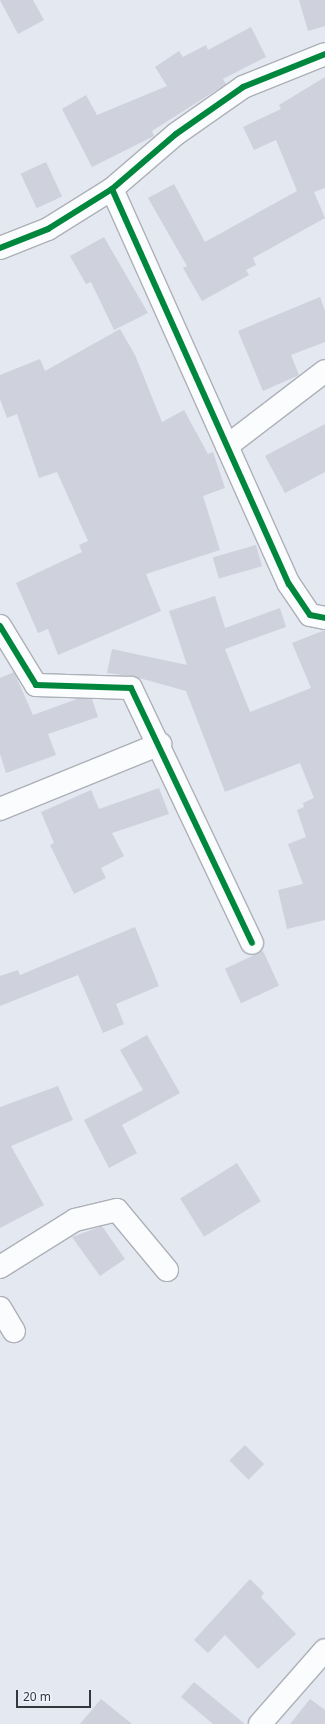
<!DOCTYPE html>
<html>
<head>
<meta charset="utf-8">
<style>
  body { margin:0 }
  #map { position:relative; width:325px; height:1724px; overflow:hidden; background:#e4e8f1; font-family:"Noto Sans",sans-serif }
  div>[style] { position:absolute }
  .building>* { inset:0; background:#cfd1dd; transform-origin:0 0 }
  .roads { filter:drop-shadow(1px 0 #adb0b8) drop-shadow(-1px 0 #adb0b8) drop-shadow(0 1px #adb0b8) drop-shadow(0 -1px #adb0b8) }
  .minor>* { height:22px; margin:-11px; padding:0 11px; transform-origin:11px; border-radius:11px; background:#fbfcfd }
  .cycleway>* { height:6px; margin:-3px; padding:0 3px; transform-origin:3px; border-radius:3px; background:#00873e }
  span { translate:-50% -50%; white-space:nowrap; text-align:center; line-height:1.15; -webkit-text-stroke:3px #eef4fe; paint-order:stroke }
  .scale { position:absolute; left:16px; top:1690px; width:75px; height:18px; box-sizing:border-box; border:2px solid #34383e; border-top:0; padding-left:5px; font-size:12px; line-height:14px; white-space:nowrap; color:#34383e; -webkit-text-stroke:3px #eef4fe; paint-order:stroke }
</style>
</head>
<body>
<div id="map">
  <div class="building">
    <i style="clip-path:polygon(0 0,33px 0,44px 20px,18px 34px)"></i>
    <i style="clip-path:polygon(299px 0,325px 0,325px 26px,308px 31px)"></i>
    <i style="clip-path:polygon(251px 27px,266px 57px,223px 79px,226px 84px,152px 131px,154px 136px,92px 167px,62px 109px,86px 95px,97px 115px,167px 86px,155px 67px,179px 51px,183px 57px,206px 45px,208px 50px)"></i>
    <i style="clip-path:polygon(325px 77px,325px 188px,314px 192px,325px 218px,253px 258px,256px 265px,246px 270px,249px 275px,202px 301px,183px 268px,187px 266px,148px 198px,174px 184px,205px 242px,297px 191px,276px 140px,254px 150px,243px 127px,281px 109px,279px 105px)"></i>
    <i style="left:46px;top:162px;width:38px;height:28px;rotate:65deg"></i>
    <i style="clip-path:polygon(104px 237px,148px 313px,114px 330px,91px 282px,86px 284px,70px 256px)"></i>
    <i style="clip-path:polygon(320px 297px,325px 311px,325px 342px,291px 355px,299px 375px,263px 391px,238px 331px)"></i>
    <i style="clip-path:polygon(120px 329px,135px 355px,162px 422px,184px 410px,208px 454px,213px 452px,225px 488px,203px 496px,220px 550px,146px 574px,161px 611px,58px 655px,48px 629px,38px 633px,16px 583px,82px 552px,79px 545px,88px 541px,57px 472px,39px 478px,17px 414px,7px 418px,0 399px,0 375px,40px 359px,45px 371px)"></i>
    <i style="clip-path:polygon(325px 424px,325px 472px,285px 493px,265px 456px)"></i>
    <i style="left:256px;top:545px;width:22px;height:45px;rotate:74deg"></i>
    <i style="clip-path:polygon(215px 596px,225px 628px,280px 608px,286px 627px,225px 649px,250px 712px,311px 688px,292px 643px,325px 630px,325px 920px,287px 929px,278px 890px,303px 884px,288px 844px,306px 837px,297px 810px,304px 807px,303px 803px,314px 798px,300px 763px,225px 792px,186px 691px,132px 676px,107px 673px,112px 649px,187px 665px,169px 611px)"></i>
    <i style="clip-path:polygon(14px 672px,33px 715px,77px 699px,92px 699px,98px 717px,48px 734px,56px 755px,6px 773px,0 754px,0 678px)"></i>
    <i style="clip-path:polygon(159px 788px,169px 814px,112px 833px,124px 856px,101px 868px,106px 878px,74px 894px,50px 845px,54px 843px,41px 812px,91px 790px,99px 809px)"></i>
    <i style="clip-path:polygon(135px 927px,159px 986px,116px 1004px,124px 1024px,103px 1033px,78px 975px,0 1006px,0 976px,18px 970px,20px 975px)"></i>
    <i style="left:263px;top:951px;width:38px;height:42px;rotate:65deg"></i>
    <i style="clip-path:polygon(147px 1035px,180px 1093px,122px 1125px,137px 1153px,109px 1168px,84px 1120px,143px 1090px,120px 1050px)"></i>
    <i style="clip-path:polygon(58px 1086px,73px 1120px,11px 1146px,44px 1205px,0 1228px,0 1107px)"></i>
    <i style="left:237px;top:1163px;width:45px;height:67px;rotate:58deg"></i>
    <i style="clip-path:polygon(102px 1226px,125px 1259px,100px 1276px,72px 1237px)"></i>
    <i style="left:245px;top:1445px;width:27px;height:22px;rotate:45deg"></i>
    <i style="clip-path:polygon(250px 1579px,264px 1593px,261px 1597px,296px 1634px,258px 1669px,225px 1635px,208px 1653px,194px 1640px)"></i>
    <i style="clip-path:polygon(194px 1682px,245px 1724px,213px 1724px,181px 1697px)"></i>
    <i style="clip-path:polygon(101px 1699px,132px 1724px,80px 1724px)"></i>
    <i style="clip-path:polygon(310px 1699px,325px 1710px,325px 1724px,290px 1724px)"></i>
  </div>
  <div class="roads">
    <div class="minor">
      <i style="left:112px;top:189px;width:433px;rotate:65.9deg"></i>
      <i style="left:289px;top:584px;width:37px;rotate:56deg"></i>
      <i style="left:310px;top:615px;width:15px;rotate:11deg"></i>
      <i style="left:0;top:248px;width:52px;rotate:-21.6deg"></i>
      <i style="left:48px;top:229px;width:75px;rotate:-32deg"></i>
      <i style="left:112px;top:189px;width:84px;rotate:-40.7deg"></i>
      <i style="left:176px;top:134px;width:82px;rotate:-35deg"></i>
      <i style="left:243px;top:87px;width:88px;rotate:-21.9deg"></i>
      <i style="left:227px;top:446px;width:123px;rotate:-37.4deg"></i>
      <i style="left:0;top:626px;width:69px;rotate:58.6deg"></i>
      <i style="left:36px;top:685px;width:95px;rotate:1.8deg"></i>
      <i style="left:131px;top:688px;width:282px;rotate:64.6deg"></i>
      <i style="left:0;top:809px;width:173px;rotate:-22.1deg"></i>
      <i style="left:0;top:1267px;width:89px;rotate:-32.1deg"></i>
      <i style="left:75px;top:1220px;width:43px;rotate:-13.4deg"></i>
      <i style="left:117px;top:1210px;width:78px;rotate:50.2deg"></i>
      <i style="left:0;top:1308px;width:27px;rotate:59deg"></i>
      <i style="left:260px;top:1724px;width:98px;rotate:-48.7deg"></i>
    </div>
  </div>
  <div class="cycleway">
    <i style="left:112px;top:189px;width:433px;rotate:65.9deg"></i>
    <i style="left:289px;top:584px;width:37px;rotate:56deg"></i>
    <i style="left:310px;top:615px;width:15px;rotate:11deg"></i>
    <i style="left:0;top:248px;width:52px;rotate:-21.6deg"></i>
    <i style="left:48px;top:229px;width:75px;rotate:-32deg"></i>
    <i style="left:112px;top:189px;width:84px;rotate:-40.7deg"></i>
    <i style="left:176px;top:134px;width:82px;rotate:-35deg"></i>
    <i style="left:243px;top:87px;width:88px;rotate:-21.9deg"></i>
    <i style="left:0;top:626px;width:69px;rotate:58.6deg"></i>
    <i style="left:36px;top:685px;width:95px;rotate:1.8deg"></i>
    <i style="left:131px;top:688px;width:282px;rotate:64.6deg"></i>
  </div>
  <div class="scale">20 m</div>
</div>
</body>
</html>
